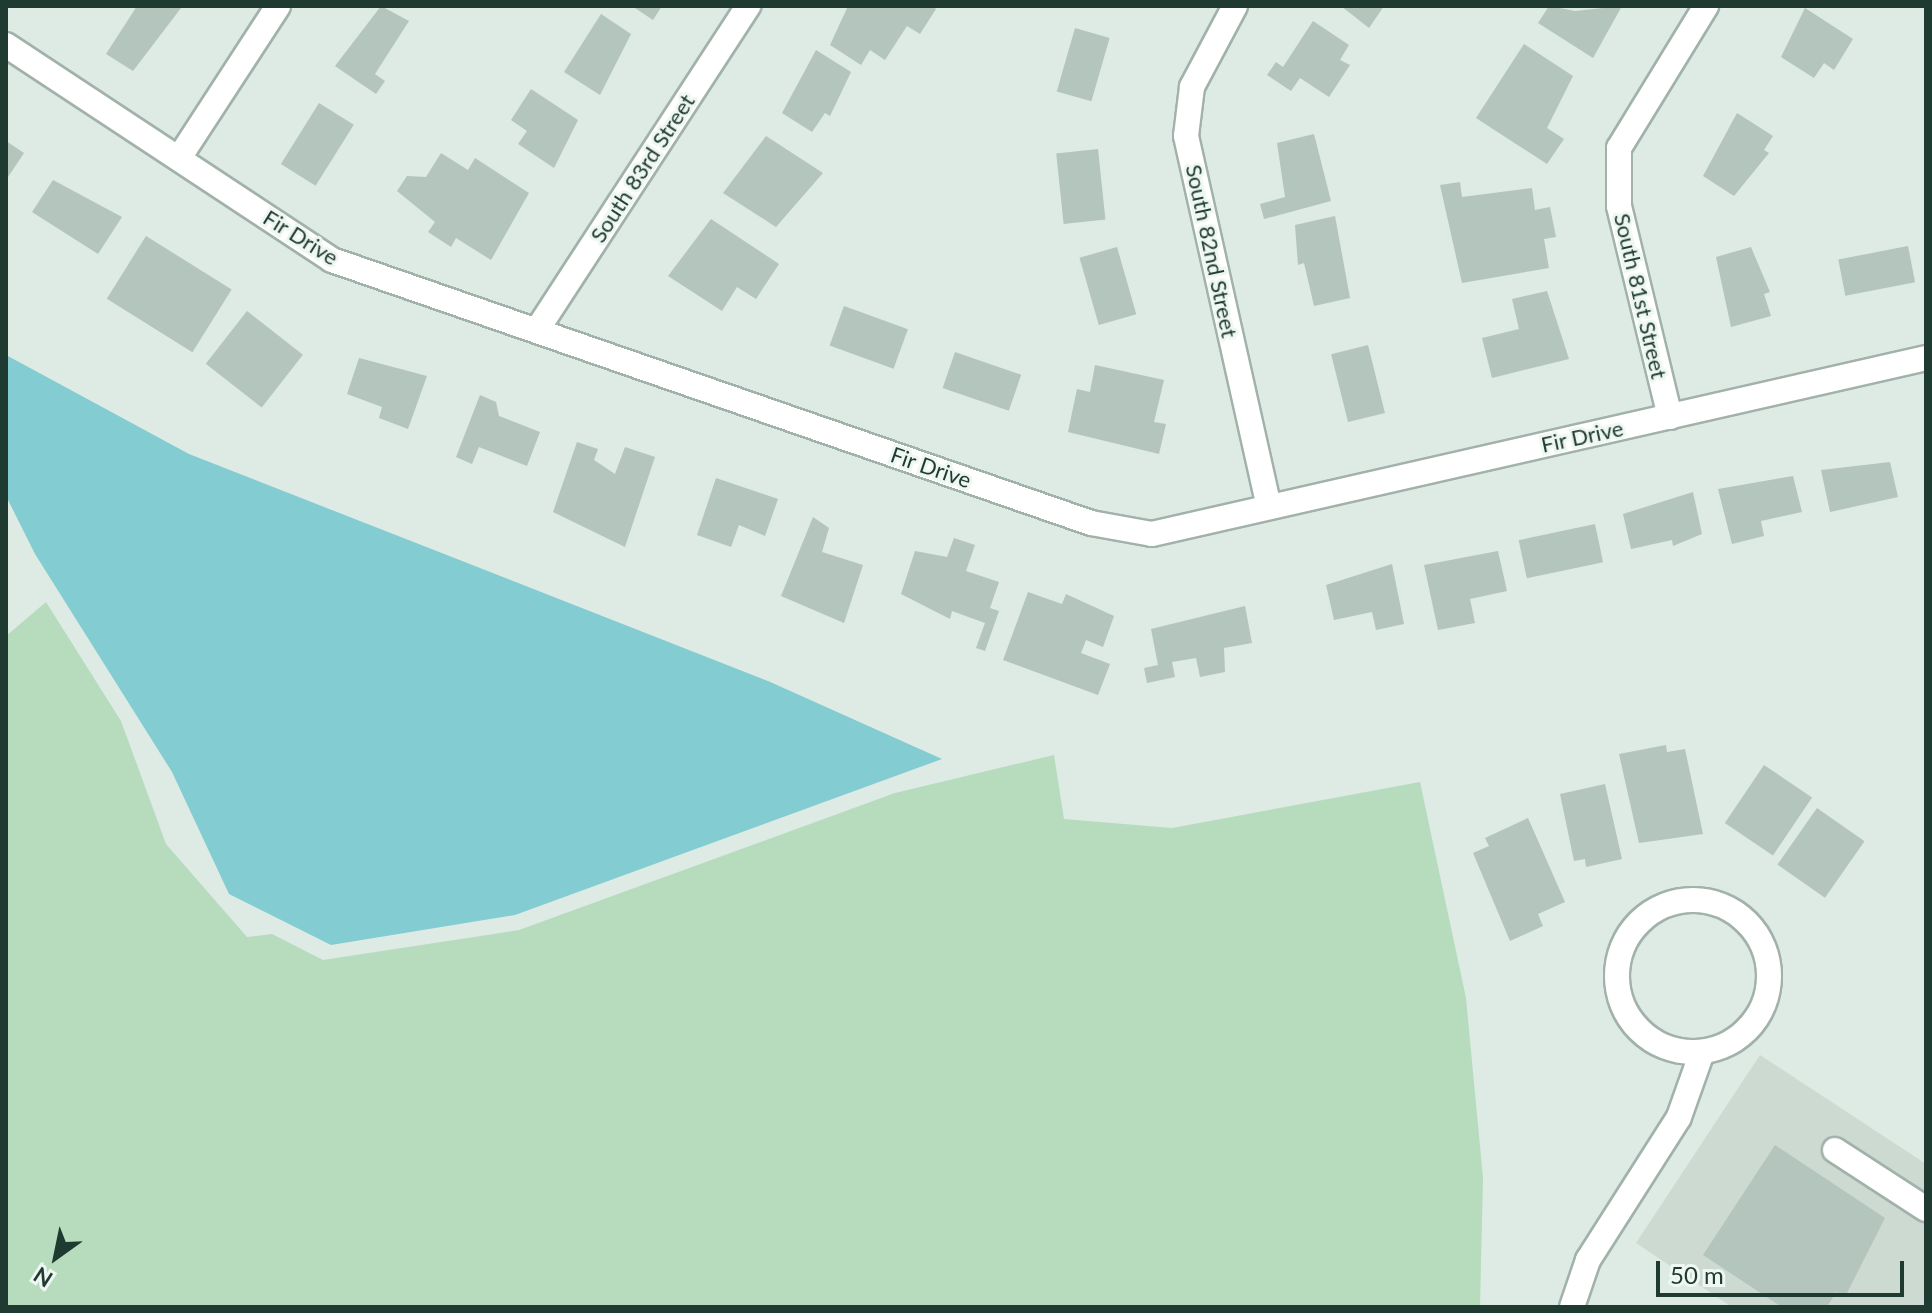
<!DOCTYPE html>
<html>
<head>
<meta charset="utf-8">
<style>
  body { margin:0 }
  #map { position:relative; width:1932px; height:1313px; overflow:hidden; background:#deeae4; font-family:Lato,sans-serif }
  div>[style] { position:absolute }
  .built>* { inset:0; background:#ccdad2 }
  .green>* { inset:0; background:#b6dcbd }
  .water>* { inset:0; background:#83ccd2 }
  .building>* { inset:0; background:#b3c5bc; transform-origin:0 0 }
  .roads { filter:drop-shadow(2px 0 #a1b2aa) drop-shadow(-2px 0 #a1b2aa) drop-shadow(0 2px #a1b2aa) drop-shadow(0 -2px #a1b2aa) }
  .minor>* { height:24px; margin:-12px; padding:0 12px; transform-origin:12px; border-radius:12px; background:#fff }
  .minor>.ring { margin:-12px; padding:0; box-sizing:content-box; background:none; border:24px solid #fff; border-radius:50% }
  span { translate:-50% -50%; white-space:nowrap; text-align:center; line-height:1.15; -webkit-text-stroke:6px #eef7f2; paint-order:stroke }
  .street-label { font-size:22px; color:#1f3a30 }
  .frame { position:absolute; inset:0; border:8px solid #1f3a30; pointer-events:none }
  .north { position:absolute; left:16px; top:1217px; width:80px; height:80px; -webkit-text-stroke:6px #eef7f2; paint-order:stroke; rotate:213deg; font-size:22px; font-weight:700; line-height:32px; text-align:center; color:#1f3a30 }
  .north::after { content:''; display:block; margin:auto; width:28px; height:36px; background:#1f3a30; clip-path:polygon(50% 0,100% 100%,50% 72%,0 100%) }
  .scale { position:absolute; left:1656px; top:1261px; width:248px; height:36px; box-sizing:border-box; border:4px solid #1f3a30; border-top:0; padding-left:10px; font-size:24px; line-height:28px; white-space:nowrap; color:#1f3a30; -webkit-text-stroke:6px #eef7f2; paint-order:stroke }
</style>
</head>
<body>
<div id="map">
  <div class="built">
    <i style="clip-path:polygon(1760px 1055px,1926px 1164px,1926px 1307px,1732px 1307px,1636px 1243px)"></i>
  </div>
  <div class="green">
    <i style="clip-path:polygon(46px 602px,121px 721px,166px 844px,247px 937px,272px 934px,323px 960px,519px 930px,895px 793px,1054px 755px,1064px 819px,1172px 828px,1420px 782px,1466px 998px,1483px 1178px,1480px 1307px,6px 1307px,6px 636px)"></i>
  </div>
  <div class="water">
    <i style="clip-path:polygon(6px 355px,189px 454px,768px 681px,942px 759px,515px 915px,331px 945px,229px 894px,172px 772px,35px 554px,6px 496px)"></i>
  </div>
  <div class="building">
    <i style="clip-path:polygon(137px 6px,181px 8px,133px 71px,106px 54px)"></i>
    <i style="clip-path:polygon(381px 6px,409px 21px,375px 74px,385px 81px,376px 94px,335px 66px)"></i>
    <i style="clip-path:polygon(632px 6px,662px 6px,653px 20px)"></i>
    <i style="clip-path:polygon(848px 6px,932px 6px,936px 9px,920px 34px,907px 26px,885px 60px,870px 50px,861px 65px,830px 45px)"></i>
    <i style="clip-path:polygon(1341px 6px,1384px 6px,1369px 28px)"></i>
    <i style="clip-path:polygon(1549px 6px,1575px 11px,1622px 6px,1593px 58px,1538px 23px)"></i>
    <i style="clip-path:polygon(1805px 8px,1853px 39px,1834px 70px,1824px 63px,1814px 78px,1781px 57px)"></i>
    <i style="clip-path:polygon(601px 14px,631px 34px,600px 95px,564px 72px)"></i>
    <i style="clip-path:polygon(1313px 21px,1349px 45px,1340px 60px,1350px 65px,1329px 97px,1300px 78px,1291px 91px,1267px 75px,1276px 62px,1283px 67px)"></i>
    <i style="left:1075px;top:28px;width:36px;height:66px;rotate:16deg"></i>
    <i style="clip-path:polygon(1524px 44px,1573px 76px,1547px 128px,1564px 139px,1547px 164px,1476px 118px)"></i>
    <i style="clip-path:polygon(816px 50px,851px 72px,830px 116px,825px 113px,812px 132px,782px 113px)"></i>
    <i style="clip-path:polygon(531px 89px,578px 120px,554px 168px,518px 144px,527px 131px,511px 120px)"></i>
    <i style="left:319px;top:103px;width:41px;height:72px;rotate:32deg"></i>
    <i style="clip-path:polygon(1737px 113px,1773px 136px,1764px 150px,1769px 153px,1734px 196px,1703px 176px)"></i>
    <i style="clip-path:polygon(1314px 134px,1331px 201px,1264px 219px,1260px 204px,1285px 197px,1277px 143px)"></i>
    <i style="clip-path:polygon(766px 136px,823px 173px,776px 227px,723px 193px)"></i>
    <i style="clip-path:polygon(6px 141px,24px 153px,6px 180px)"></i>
    <i style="left:1098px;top:149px;width:71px;height:42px;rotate:84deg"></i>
    <i style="clip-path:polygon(441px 153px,468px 170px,475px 158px,529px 193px,491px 260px,456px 238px,451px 247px,428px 232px,435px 222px,397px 191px,407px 176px,426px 177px)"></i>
    <i style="clip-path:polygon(53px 180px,122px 217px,98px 254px,32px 212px)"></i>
    <i style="clip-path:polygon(1460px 182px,1462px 197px,1532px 188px,1535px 210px,1550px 207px,1556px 237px,1544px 239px,1549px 268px,1462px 283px,1440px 185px)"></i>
    <i style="clip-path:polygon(1335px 216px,1350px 298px,1314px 306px,1304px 263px,1298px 265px,1295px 225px)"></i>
    <i style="clip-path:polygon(711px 219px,779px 264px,756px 299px,737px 287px,722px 311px,668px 276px)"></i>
    <i style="left:146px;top:236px;width:101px;height:74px;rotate:32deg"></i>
    <i style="left:1908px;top:246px;width:37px;height:71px;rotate:79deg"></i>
    <i style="left:1117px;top:247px;width:70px;height:39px;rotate:74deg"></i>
    <i style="clip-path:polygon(1751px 247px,1770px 292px,1764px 294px,1771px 316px,1731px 327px,1716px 257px)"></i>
    <i style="clip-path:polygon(1547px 291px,1569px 359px,1492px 378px,1482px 338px,1519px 329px,1512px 299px)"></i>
    <i style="left:844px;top:306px;width:68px;height:42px;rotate:20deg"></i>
    <i style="left:247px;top:311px;width:71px;height:67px;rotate:38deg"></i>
    <i style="left:1368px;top:345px;width:70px;height:38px;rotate:76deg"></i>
    <i style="left:955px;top:352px;width:70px;height:38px;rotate:19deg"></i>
    <i style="clip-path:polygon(359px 358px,427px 376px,408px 429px,379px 418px,382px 407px,347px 394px)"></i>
    <i style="clip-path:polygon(1095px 365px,1164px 380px,1154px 422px,1166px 424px,1159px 454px,1068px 432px,1077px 389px,1090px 392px)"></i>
    <i style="clip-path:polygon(480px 395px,496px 402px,499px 416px,540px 432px,527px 466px,479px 447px,472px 464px,456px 457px)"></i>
    <i style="clip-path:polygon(577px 442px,598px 449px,594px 460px,615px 474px,625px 447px,655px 457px,625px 547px,553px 512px)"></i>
    <i style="clip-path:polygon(1890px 462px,1898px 497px,1830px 512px,1821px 470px)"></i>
    <i style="clip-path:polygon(1793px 476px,1802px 512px,1761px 521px,1764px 536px,1732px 544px,1718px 489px)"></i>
    <i style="clip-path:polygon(716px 478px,778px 499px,765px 536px,739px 525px,731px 547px,697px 535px)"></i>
    <i style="clip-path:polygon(1693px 492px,1702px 534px,1673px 546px,1672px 540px,1631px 549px,1623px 514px)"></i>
    <i style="clip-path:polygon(813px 517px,829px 528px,822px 552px,863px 565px,844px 623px,781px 596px)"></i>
    <i style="left:1595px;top:524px;width:39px;height:78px;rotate:78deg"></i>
    <i style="clip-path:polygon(954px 538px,975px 545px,966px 571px,999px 582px,990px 608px,999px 611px,985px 651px,976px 648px,985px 623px,952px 611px,950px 619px,901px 594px,915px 551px,947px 557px)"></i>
    <i style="clip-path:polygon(1498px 551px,1507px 591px,1470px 599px,1475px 623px,1438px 630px,1424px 565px)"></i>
    <i style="clip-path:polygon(1392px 564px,1404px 624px,1376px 630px,1372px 612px,1334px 620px,1326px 585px)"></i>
    <i style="clip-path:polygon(1028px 592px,1062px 604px,1066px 594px,1114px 616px,1103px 647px,1086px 640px,1081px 653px,1110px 664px,1098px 695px,1003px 660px)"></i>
    <i style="clip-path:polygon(1245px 606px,1252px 643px,1224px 648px,1225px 672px,1200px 677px,1196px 658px,1172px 662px,1175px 677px,1147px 683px,1144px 668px,1158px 665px,1151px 629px)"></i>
    <i style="clip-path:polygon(1666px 745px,1667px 752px,1685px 749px,1703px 834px,1639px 843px,1619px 754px)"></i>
    <i style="left:1764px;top:765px;width:58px;height:70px;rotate:34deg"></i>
    <i style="clip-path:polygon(1605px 784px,1622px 859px,1586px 867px,1585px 859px,1574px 861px,1560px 794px)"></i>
    <i style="left:1817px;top:808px;width:58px;height:69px;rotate:35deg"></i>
    <i style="clip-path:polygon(1528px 818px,1565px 902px,1538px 914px,1543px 926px,1510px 941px,1473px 853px,1489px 846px,1485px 838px)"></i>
    <i style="clip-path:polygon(1775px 1145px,1885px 1218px,1845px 1297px,1836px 1292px,1827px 1307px,1782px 1307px,1703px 1255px)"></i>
  </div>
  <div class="roads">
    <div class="minor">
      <i style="left:1235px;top:6px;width:92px;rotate:118deg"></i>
      <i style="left:1192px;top:87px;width:49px;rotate:97deg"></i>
      <i style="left:1186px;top:136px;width:377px;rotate:77.4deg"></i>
      <i style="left:6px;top:45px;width:391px;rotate:33.4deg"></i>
      <i style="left:332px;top:260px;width:803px;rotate:19.11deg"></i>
      <i style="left:1091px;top:523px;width:62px;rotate:10.2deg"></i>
      <i style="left:1152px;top:534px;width:794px;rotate:-12.81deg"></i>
      <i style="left:179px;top:158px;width:181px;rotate:-56.9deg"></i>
      <i style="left:537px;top:330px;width:387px;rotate:-56.9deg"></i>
      <i style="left:1670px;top:417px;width:217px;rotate:-103.6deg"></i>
      <i style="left:1619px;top:206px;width:58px;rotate:-90deg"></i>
      <i style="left:1619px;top:148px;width:167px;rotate:-58.5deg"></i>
      <i class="ring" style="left:1617px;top:900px;width:128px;height:128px"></i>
      <i style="left:1835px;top:1150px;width:108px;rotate:33deg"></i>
      <i style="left:1572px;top:1307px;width:50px;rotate:-71.2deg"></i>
      <i style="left:1588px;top:1260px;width:169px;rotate:-57.5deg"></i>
      <i style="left:1679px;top:1117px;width:69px;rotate:-70.5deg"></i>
    </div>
  </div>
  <div class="street-label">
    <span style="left:642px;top:168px;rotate:-57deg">South 83rd Street</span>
    <span style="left:301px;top:237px;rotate:32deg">Fir Drive</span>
    <span style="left:1212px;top:251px;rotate:78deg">South 82nd Street</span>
    <span style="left:1641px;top:296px;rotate:77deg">South 81st Street</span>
    <span style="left:1582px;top:436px;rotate:-12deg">Fir Drive</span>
    <span style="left:931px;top:467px;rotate:19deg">Fir Drive</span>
  </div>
  <div class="frame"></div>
  <div class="north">N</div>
  <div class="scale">50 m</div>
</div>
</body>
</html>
